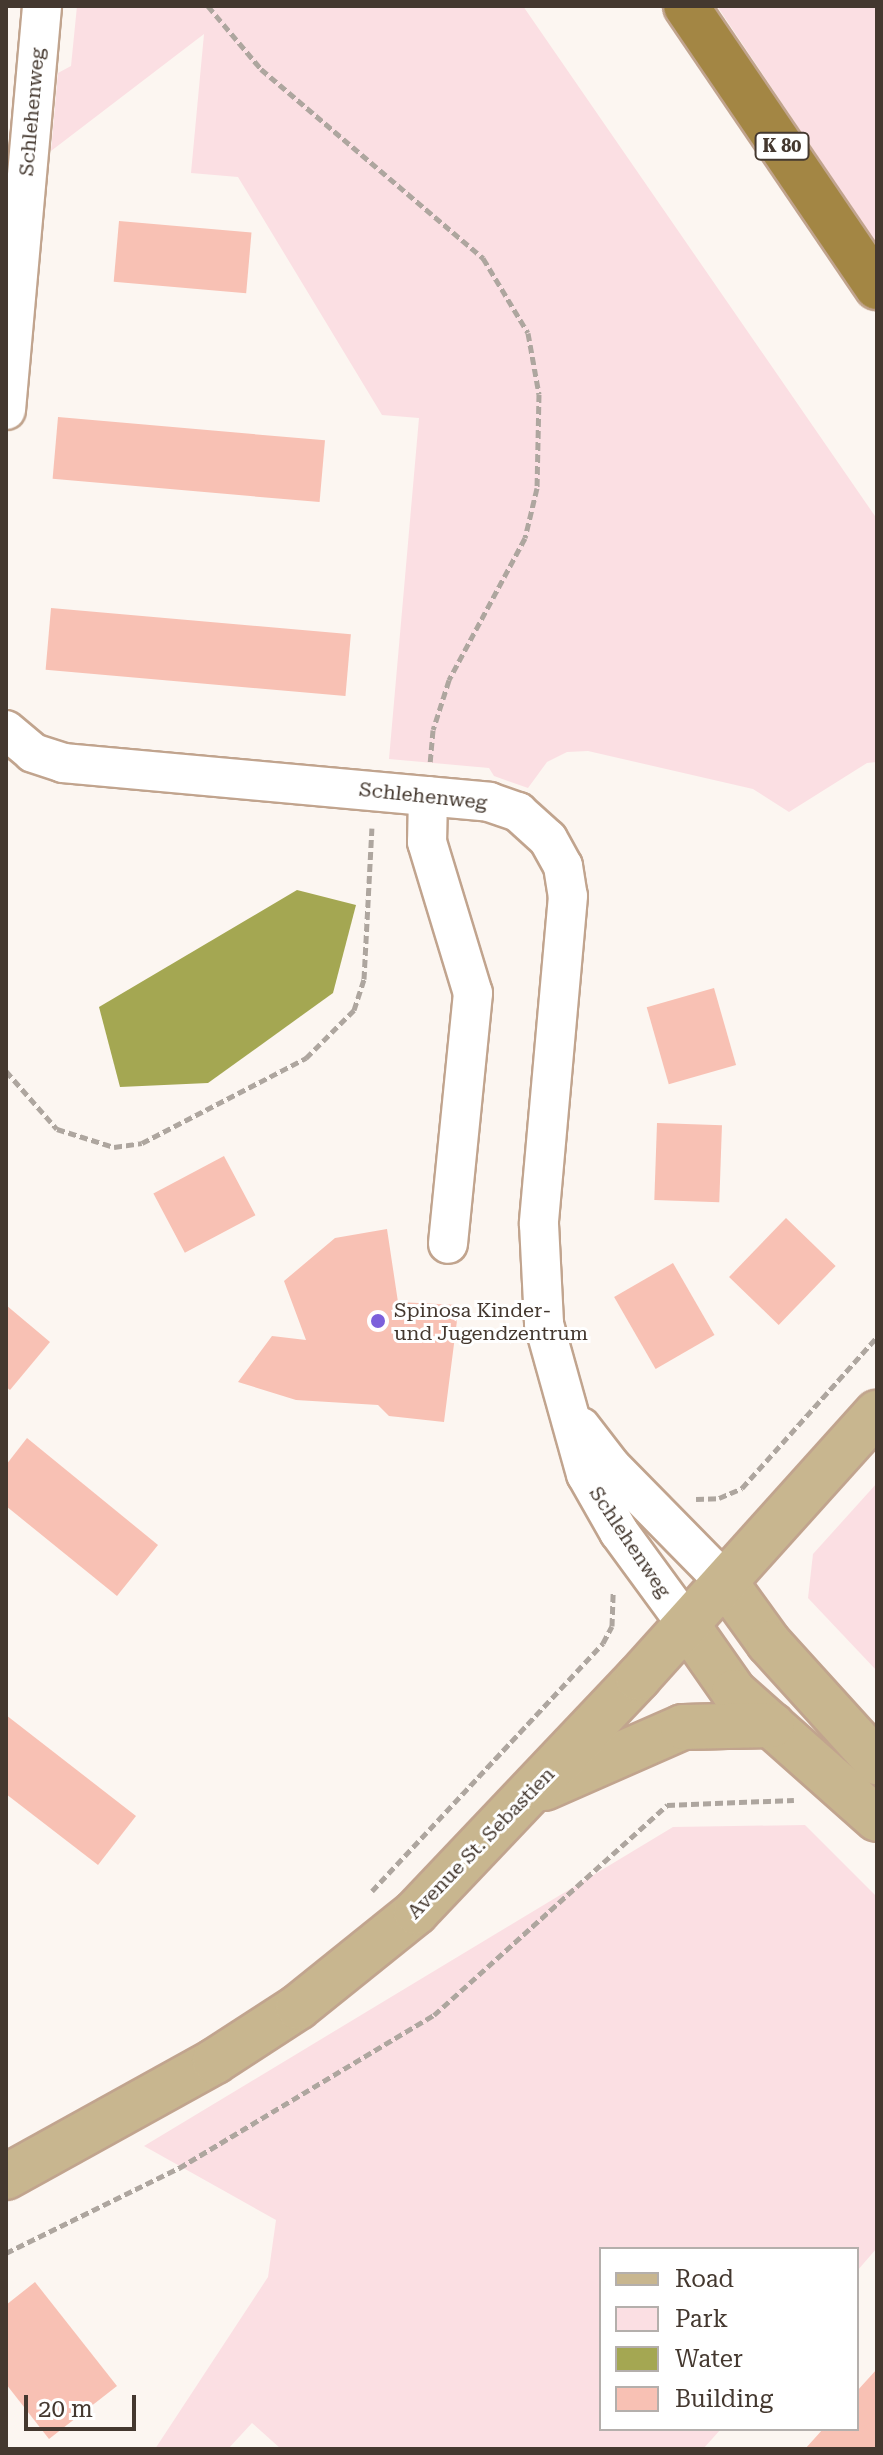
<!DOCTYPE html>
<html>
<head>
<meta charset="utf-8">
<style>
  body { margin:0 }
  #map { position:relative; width:883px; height:2455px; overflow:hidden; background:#fcf6f1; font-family:"Roboto Serif",serif }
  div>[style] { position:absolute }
  .green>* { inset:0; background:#fbdfe3 }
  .water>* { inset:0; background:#a4a752 }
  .building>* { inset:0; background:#f8c1b4; transform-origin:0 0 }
  .path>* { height:5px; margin-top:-2.5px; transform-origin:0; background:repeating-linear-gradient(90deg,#aea69f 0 8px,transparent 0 12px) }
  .roads { filter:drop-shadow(2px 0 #c1a48e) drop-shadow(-2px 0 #c1a48e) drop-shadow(0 2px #c1a48e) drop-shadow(0 -2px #c1a48e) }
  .minor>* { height:38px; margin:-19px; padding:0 19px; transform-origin:19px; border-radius:19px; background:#fff }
  .major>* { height:44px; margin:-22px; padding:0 22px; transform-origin:22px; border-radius:22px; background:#c8b68f }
  .highway>* { height:44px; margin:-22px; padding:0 22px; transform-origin:22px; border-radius:22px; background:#a38644 }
  .dots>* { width:22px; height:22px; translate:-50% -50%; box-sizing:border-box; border:4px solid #fff; border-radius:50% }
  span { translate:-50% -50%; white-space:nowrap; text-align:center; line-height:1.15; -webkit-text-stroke:6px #fff; paint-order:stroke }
  .shield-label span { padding:2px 6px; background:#fff; border:2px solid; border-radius:6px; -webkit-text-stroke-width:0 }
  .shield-label { font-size:18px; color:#44382f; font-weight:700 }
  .street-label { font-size:20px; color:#44382f }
  .poi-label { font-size:20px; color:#44382f }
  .left { translate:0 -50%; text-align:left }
  .frame { position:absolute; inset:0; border:8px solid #44382f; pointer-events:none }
  .legend { position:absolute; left:599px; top:2247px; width:260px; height:184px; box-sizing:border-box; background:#fff; border:2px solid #b4afac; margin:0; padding:10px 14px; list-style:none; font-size:24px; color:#44382f }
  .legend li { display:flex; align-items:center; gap:16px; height:40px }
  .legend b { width:40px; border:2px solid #b4afac }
  .scale { position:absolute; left:24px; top:2395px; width:112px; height:36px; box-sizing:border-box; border:4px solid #44382f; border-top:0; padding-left:10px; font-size:24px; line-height:28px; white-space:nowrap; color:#44382f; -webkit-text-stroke:6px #fff; paint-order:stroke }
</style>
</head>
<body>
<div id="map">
  <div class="green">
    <i style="clip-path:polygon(77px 6px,523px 6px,877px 519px,877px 762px,867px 763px,789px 812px,753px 789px,588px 751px,567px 752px,547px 762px,528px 788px,494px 776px,489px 768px,389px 759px,419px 418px,382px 415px,238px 177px,191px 173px,204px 34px,51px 151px,58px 73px,71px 66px)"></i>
    <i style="clip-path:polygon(717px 6px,877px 6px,877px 245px)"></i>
    <i style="clip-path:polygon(877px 1483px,877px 1671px,808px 1598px,813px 1554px)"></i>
    <i style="clip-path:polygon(805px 1825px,877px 1897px,877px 2248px,857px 2271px,857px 2249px,601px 2249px,601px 2429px,721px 2429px,703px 2449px,281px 2449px,252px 2423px,228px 2449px,155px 2449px,268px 2277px,276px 2220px,144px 2146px,673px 1827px)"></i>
  </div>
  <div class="water">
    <i style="clip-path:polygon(297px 890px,356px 905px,333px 993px,208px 1083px,120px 1087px,99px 1007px)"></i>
  </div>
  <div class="building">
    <i style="left:119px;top:221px;width:133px;height:61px;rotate:5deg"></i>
    <i style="left:58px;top:417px;width:268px;height:62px;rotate:5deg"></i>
    <i style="left:51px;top:608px;width:301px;height:62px;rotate:5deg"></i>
    <i style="left:714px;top:988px;width:80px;height:70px;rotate:74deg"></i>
    <i style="left:657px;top:1123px;width:65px;height:77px;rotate:2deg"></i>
    <i style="left:224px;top:1156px;width:67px;height:80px;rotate:62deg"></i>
    <i style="left:786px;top:1218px;width:69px;height:82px;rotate:44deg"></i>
    <i style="clip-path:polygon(387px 1229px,398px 1302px,459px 1305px,444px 1422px,389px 1416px,378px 1405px,296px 1400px,238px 1382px,272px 1336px,306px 1340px,284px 1281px,335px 1238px)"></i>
    <i style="left:673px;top:1263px;width:83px;height:68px;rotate:60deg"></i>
    <i style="clip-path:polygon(6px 1305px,50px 1342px,10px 1390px,6px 1387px)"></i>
    <i style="clip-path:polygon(27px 1438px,158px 1545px,117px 1596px,6px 1506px,6px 1465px)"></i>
    <i style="clip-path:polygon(6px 1715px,136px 1816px,98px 1865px,6px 1794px)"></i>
    <i style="clip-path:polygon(35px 2282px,117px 2386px,49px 2439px,6px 2384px,6px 2305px)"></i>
    <i style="clip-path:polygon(877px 2369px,877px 2449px,805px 2449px,823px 2429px,857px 2429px,857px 2391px)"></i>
  </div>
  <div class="path">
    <i style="left:208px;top:6px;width:82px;rotate:49.9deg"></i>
    <i style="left:261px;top:69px;width:292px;rotate:40.4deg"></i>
    <i style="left:483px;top:258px;width:87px;rotate:59deg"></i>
    <i style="left:528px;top:333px;width:62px;rotate:79.8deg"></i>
    <i style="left:539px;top:394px;width:94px;rotate:91.2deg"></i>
    <i style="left:537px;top:488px;width:51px;rotate:103.5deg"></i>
    <i style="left:525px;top:538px;width:161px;rotate:118.2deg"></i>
    <i style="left:449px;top:680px;width:52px;rotate:107.7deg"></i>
    <i style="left:433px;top:730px;width:32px;rotate:95deg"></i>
    <i style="left:6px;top:1071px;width:77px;rotate:48.7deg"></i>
    <i style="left:57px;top:1129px;width:60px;rotate:17.5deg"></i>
    <i style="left:114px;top:1147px;width:28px;rotate:-8deg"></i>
    <i style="left:142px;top:1143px;width:185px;rotate:-27.4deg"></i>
    <i style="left:306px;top:1058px;width:68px;rotate:-45deg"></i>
    <i style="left:354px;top:1010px;width:33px;rotate:-72deg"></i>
    <i style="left:364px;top:979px;width:151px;rotate:-87deg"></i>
    <i style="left:696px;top:1499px;width:23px;rotate:-2deg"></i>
    <i style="left:719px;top:1498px;width:25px;rotate:-23deg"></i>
    <i style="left:742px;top:1488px;width:203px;rotate:-48.2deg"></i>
    <i style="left:372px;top:1891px;width:339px;rotate:-47deg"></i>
    <i style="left:603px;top:1643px;width:19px;rotate:-62deg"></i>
    <i style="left:612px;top:1626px;width:35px;rotate:-88deg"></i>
    <i style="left:6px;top:2253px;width:193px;rotate:-26.2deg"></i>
    <i style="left:179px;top:2168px;width:297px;rotate:-31deg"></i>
    <i style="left:434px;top:2015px;width:314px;rotate:-42deg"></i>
    <i style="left:667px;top:1805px;width:127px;rotate:-2.3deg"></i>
  </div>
  <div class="roads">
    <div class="minor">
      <i style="left:6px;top:410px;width:406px;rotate:-84.9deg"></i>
      <i style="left:6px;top:730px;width:35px;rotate:40deg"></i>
      <i style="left:33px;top:753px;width:32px;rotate:18deg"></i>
      <i style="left:63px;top:763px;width:428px;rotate:5.2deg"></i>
      <i style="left:489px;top:802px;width:31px;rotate:19deg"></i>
      <i style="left:518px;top:812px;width:40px;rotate:42deg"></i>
      <i style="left:548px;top:839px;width:31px;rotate:61deg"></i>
      <i style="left:563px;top:866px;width:30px;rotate:81deg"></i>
      <i style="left:568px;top:896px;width:329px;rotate:95.1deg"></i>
      <i style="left:539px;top:1224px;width:100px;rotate:87.1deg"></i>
      <i style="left:544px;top:1324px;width:156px;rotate:74.4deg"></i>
      <i style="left:586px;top:1474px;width:67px;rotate:60.4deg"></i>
      <i style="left:619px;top:1532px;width:115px;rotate:53.8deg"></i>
      <i style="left:428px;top:796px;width:46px;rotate:91.2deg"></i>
      <i style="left:427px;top:842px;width:158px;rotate:73.1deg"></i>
      <i style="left:473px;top:993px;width:252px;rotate:95.7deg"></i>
      <i style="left:581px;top:1427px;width:49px;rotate:52.4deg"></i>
      <i style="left:611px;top:1466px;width:163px;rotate:45.5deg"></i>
    </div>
    <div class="major">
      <i style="left:725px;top:1582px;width:75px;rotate:54.2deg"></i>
      <i style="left:769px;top:1643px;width:161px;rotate:47.8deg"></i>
      <i style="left:687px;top:1625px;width:82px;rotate:55deg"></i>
      <i style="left:734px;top:1692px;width:191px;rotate:41.6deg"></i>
      <i style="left:544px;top:1788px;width:152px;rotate:-23.7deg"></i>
      <i style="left:683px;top:1727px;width:89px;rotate:-1.3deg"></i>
      <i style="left:6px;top:2177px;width:239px;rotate:-29deg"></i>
      <i style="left:215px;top:2061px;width:99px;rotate:-33deg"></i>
      <i style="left:298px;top:2007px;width:151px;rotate:-38.8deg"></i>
      <i style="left:416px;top:1912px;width:323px;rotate:-46.5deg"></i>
      <i style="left:638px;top:1678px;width:357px;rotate:-48deg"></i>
    </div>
    <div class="highway">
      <i style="left:686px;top:6px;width:340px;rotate:55.8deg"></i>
    </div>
  </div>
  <div class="dots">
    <i style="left:378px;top:1321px;background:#7c60db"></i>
  </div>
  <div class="shield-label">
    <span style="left:782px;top:146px">K 80</span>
  </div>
  <div class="street-label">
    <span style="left:32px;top:112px;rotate:-85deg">Schlehenweg</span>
    <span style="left:423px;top:796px;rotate:6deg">Schlehenweg</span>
    <span style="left:630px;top:1542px;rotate:56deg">Schlehenweg</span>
    <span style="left:481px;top:1843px;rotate:-46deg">Avenue St. Sebastien</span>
  </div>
  <div class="poi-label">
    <span class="left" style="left:394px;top:1322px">Spinosa Kinder-<br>und Jugendzentrum</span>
  </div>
  <div class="frame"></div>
  <ul class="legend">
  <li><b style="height:10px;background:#c8b68f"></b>Road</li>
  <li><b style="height:22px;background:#fbdfe3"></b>Park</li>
  <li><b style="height:22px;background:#a4a752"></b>Water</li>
  <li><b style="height:22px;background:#f8c1b4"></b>Building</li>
  </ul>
  <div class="scale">20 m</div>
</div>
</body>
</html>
